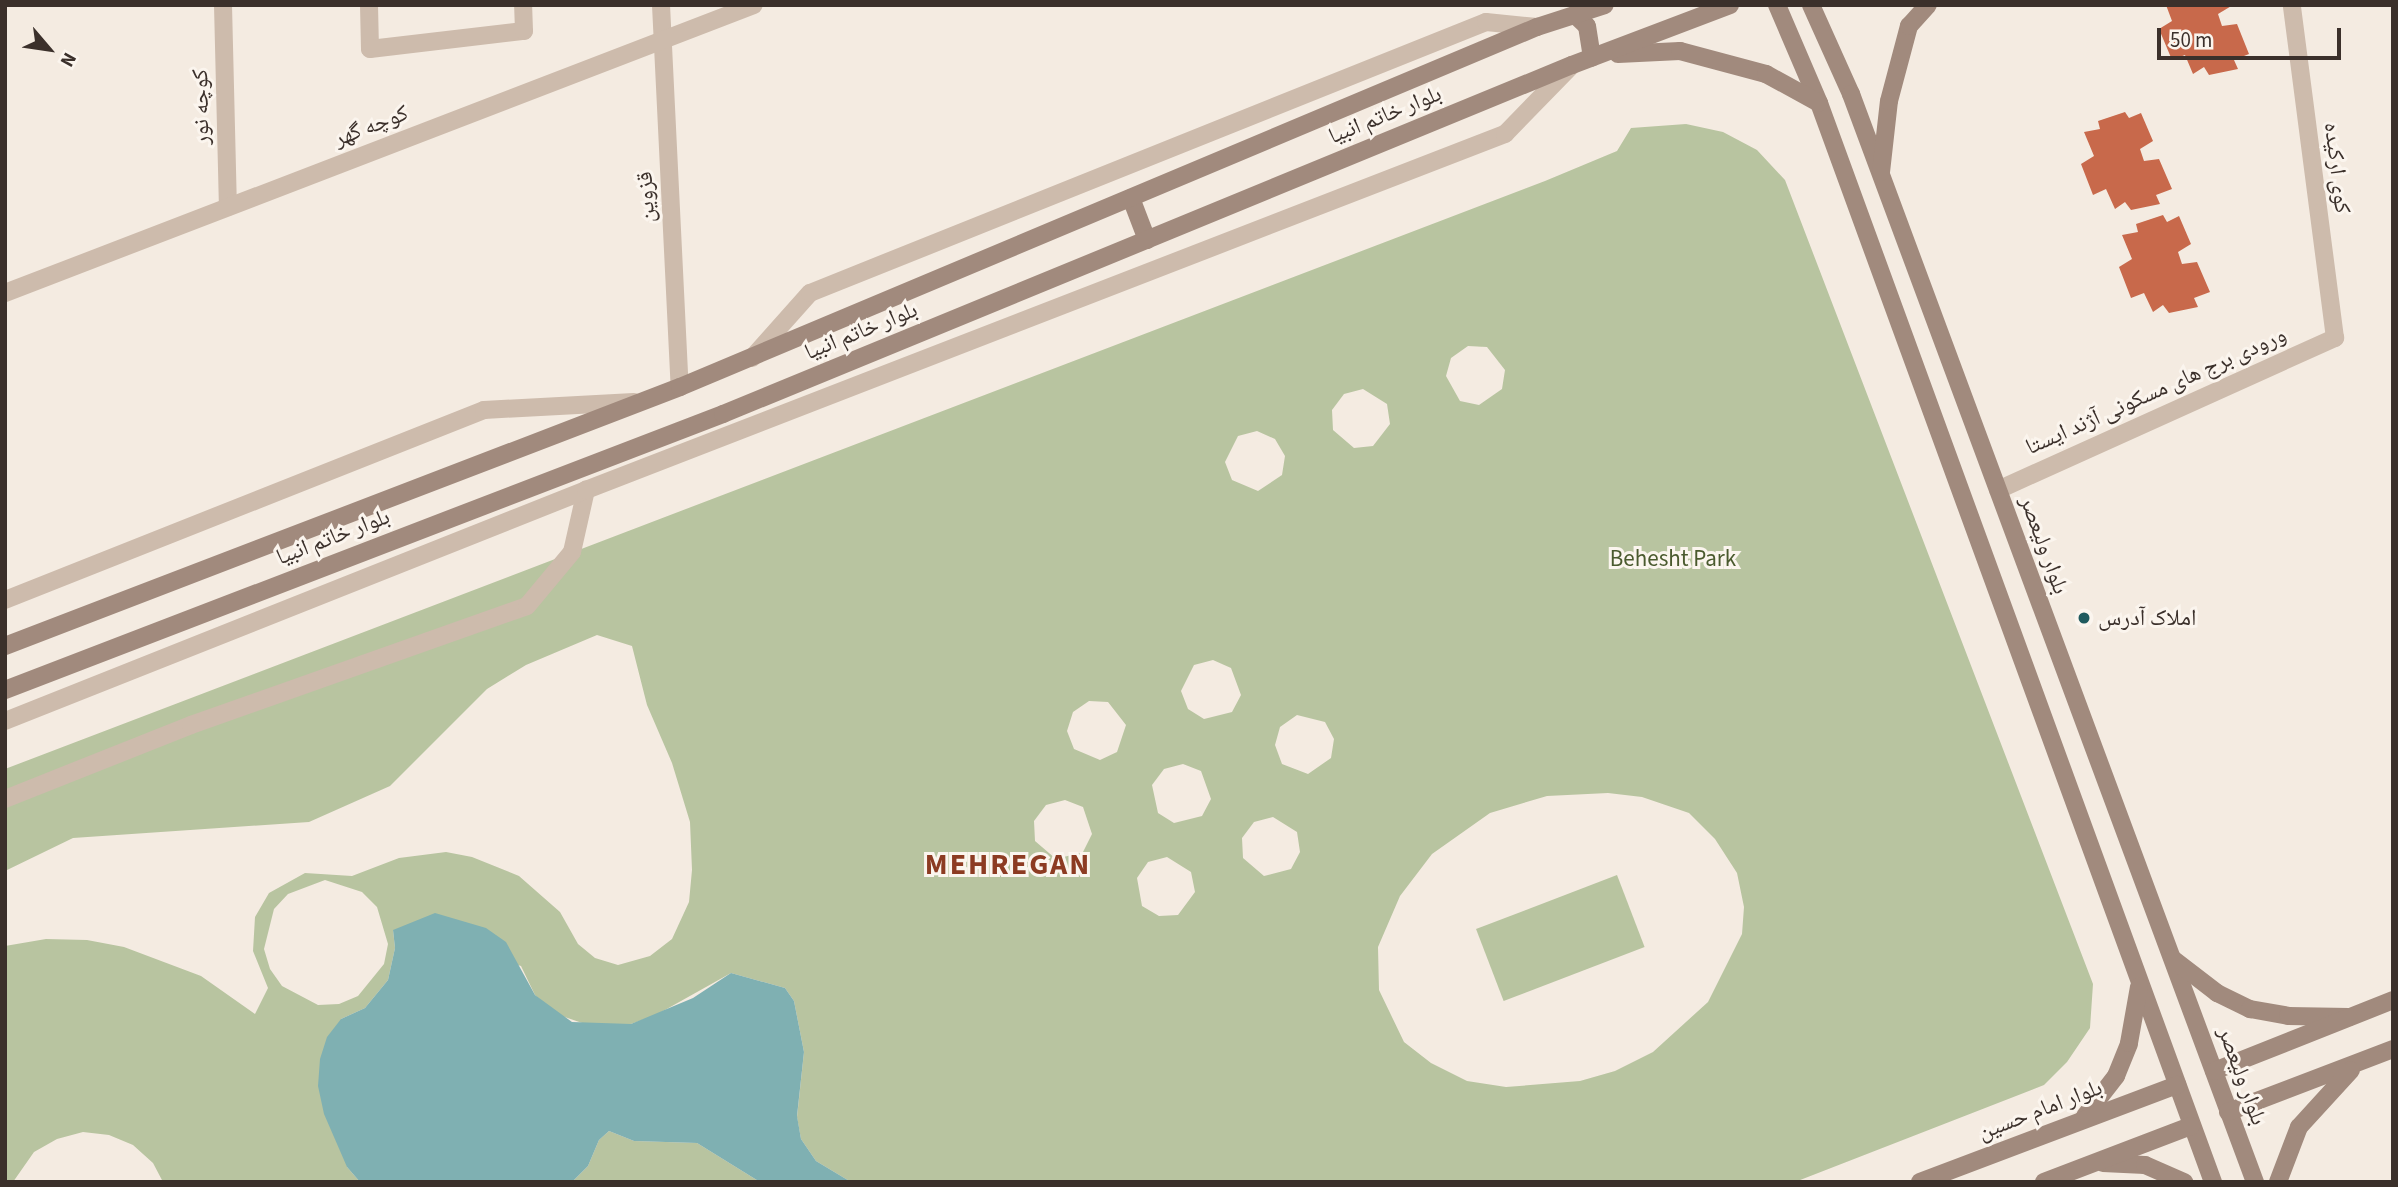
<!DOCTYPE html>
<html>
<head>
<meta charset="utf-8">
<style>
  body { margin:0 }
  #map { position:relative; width:2398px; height:1187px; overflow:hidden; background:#f4ebe1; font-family:"Source Sans 3","Noto Naskh Arabic",sans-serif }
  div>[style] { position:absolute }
  .green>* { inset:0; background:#b8c4a0; transform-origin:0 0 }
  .water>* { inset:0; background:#7fb0b2 }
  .building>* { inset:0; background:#c8694b }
  .minor>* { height:18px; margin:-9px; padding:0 9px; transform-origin:9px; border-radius:9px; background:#cdbbac }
  .tertiary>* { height:18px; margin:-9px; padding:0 9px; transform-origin:9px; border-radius:9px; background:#cdbbac }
  .secondary>* { height:18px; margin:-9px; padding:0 9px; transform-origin:9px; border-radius:9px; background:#a18a7d }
  .dots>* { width:19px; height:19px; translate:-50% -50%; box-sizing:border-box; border:4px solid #fbf5ee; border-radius:50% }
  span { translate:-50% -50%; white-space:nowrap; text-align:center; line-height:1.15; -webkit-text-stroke:6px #fbf5ee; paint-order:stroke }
  .street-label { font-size:23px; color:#3b302b }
  .park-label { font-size:23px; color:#4a5a2e }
  .poi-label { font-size:23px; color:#3b302b }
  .left { translate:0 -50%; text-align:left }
  .district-label { font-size:30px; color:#8c3b22; font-weight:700; letter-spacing:2px }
  .frame { position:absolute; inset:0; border:7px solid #3b302b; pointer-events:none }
  .north { position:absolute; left:14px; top:14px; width:70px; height:70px; -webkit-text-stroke:5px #fbf5ee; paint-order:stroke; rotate:119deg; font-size:19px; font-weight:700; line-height:28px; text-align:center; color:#3b302b }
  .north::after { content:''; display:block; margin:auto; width:24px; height:32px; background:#3b302b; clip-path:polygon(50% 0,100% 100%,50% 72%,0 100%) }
  .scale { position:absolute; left:2157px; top:28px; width:184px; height:32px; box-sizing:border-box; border:4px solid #3b302b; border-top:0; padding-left:9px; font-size:21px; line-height:24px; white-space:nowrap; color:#3b302b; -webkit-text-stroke:5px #fbf5ee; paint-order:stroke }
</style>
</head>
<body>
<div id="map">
  <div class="green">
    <i style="clip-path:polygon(evenodd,1686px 124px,1723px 132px,1757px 150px,1785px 180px,2093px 984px,2090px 1028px,2067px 1062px,2044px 1085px,1795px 1182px,851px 1182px,816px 1161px,801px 1139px,797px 1117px,804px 1052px,794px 1001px,785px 988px,731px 973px,656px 1015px,631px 1024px,588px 1025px,556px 1014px,535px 995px,521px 966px,393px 930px,395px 948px,388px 980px,365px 1008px,341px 1019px,347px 1167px,360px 1182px,163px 1182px,153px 1163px,133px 1145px,109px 1135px,83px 1132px,57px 1139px,34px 1152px,13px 1182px,5px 1182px,5px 946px,46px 939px,87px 940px,124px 947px,201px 976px,255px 1014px,268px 988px,253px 951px,255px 917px,269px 893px,305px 873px,352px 876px,399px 858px,446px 852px,472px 857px,519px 876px,560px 912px,578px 944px,595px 958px,618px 965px,650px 956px,672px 939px,689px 902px,692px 870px,690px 822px,672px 763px,647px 705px,632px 646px,597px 635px,526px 665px,487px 689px,390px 786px,309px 822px,73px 838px,5px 871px,5px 769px,1545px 181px,1617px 151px,1631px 128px,1686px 124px,1468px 346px,1487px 347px,1505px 370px,1502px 389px,1479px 405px,1460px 401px,1446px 376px,1451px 358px,1468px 346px,1686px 124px,1363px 389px,1387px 404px,1390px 424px,1373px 446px,1354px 448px,1333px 430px,1332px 410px,1344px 394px,1363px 389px,1686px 124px,1257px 431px,1275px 439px,1285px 456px,1282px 475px,1258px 491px,1232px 480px,1225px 462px,1238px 436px,1257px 431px,1686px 124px,1213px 660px,1231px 668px,1241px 695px,1232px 712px,1204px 719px,1188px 709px,1181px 691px,1194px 665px,1213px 660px,1686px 124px,1089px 701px,1108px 702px,1126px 725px,1117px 752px,1100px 760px,1074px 749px,1067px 731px,1073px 712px,1089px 701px,1686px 124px,1297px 715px,1325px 722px,1334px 739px,1331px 758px,1308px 774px,1282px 764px,1275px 745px,1280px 727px,1297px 715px,1686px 124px,1183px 764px,1201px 771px,1211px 799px,1202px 816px,1174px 823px,1158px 813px,1152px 785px,1164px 769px,1183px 764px,1686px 124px,1608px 793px,1642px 797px,1689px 813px,1715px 839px,1737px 873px,1744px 907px,1742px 934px,1708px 1002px,1653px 1052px,1615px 1071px,1580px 1081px,1506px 1087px,1467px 1081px,1431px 1063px,1404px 1042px,1379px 990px,1378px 947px,1400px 896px,1432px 854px,1490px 813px,1547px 796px,1608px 793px,1686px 124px,1065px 800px,1083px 807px,1092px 834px,1083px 852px,1056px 859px,1035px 841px,1034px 821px,1046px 805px,1065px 800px,1686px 124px,1273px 817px,1297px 832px,1300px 852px,1291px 869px,1264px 876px,1243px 858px,1242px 838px,1254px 822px,1273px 817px,1686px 124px,1167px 857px,1191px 872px,1195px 892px,1178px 915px,1159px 916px,1142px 906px,1137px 878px,1148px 862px,1167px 857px,1686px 124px,325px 880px,362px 892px,377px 907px,388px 944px,384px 964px,358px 996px,339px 1004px,318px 1005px,282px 986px,270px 969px,264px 949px,274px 909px,288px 894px,325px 880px)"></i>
    <i style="left:1617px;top:875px;width:77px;height:151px;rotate:69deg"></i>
    <i style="clip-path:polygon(609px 1131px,634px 1141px,697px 1143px,760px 1182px,572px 1182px,588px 1166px,599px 1140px)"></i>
  </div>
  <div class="water">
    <i style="clip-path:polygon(435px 913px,486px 928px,506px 942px,535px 995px,572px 1022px,631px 1024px,693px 998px,731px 973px,785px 988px,794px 1001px,804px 1052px,797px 1116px,801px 1139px,816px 1161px,851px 1182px,760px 1182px,697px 1143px,634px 1141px,609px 1131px,599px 1140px,588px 1166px,572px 1182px,360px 1182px,347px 1167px,324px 1114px,318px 1086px,320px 1059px,327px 1037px,341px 1019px,365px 1008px,388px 980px,395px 948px,393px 930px)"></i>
  </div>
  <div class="building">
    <i style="clip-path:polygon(2166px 5px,2233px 5px,2218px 14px,2222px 26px,2237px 24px,2249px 54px,2234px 60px,2238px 69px,2209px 75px,2204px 67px,2193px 74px,2185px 55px,2172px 60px,2159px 29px,2172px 21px)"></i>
    <i style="clip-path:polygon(2125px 112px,2129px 118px,2141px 113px,2153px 141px,2140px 149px,2144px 161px,2159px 159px,2172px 189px,2156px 195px,2160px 204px,2131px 210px,2125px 202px,2115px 209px,2106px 189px,2093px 195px,2081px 164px,2094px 156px,2084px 132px,2100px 129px,2098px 121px)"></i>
    <i style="clip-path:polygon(2163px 215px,2167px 222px,2179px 216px,2191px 244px,2178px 252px,2182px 264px,2197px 262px,2210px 292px,2194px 298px,2198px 307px,2169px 313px,2163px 305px,2153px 312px,2144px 293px,2131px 298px,2119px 267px,2132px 259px,2122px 235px,2138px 232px,2136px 224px)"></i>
  </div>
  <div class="minor">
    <i style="left:223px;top:5px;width:202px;rotate:88.6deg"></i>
    <i style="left:369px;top:5px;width:44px;rotate:88.7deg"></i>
    <i style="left:370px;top:49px;width:155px;rotate:-6.7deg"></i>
    <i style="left:524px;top:31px;width:26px;rotate:-92deg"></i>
    <i style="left:661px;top:5px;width:382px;rotate:87.2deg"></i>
    <i style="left:5px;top:293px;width:802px;rotate:-21.03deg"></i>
    <i style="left:1998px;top:490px;width:370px;rotate:-24.3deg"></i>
    <i style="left:2335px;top:338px;width:336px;rotate:-97.4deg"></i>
    <i style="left:5px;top:799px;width:200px;rotate:-21.7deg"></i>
    <i style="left:191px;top:725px;width:356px;rotate:-19.5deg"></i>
    <i style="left:527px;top:606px;width:70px;rotate:-50.2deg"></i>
    <i style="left:572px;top:552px;width:64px;rotate:-77.3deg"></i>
  </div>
  <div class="tertiary">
    <i style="left:752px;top:358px;width:87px;rotate:-48.3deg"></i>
    <i style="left:810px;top:293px;width:728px;rotate:-21.85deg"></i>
    <i style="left:1486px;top:22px;width:51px;rotate:5.6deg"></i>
    <i style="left:5px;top:600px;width:515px;rotate:-21.64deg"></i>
    <i style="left:484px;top:410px;width:150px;rotate:-3.1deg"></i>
    <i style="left:5px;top:721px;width:625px;rotate:-21.68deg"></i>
    <i style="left:586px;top:490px;width:986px;rotate:-21.18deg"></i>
    <i style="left:1505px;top:134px;width:96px;rotate:-45.8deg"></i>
  </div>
  <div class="secondary">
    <i style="left:1777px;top:5px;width:107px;rotate:66.8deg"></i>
    <i style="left:1819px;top:103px;width:1149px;rotate:69.94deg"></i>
    <i style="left:1811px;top:5px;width:98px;rotate:65.8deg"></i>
    <i style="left:1851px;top:94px;width:1161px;rotate:69.63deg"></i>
    <i style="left:1575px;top:15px;width:16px;rotate:43deg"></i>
    <i style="left:1587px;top:26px;width:32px;rotate:81deg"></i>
    <i style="left:1618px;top:54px;width:62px;rotate:-2.8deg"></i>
    <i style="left:1680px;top:51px;width:89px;rotate:15deg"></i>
    <i style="left:1766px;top:74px;width:60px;rotate:28.7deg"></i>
    <i style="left:1881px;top:172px;width:71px;rotate:-83.6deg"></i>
    <i style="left:1889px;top:101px;width:78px;rotate:-75.1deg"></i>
    <i style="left:1909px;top:26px;width:28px;rotate:-48deg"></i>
    <i style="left:1131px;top:198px;width:45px;rotate:69.1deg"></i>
    <i style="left:5px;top:646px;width:723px;rotate:-20.99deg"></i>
    <i style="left:680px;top:387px;width:930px;rotate:-22.79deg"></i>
    <i style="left:1537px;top:27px;width:71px;rotate:-17.9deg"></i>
    <i style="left:5px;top:690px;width:769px;rotate:-21.03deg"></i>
    <i style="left:723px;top:414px;width:918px;rotate:-22.35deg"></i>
    <i style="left:1572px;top:65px;width:169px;rotate:-20.8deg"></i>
    <i style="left:2173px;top:959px;width:56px;rotate:37.7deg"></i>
    <i style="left:2217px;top:993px;width:37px;rotate:26deg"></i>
    <i style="left:2250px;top:1009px;width:39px;rotate:10deg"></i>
    <i style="left:2288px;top:1016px;width:61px;rotate:0.9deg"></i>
    <i style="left:2214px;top:1071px;width:193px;rotate:-21.6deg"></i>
    <i style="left:2228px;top:1112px;width:177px;rotate:-20.9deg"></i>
    <i style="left:2085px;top:1116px;width:51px;rotate:-52.2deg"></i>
    <i style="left:2116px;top:1076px;width:35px;rotate:-68deg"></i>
    <i style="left:2129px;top:1043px;width:57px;rotate:-79.9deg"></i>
    <i style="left:2103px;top:1163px;width:42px;rotate:2.7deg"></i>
    <i style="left:2145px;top:1165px;width:43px;rotate:23.6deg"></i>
    <i style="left:1920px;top:1182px;width:275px;rotate:-20.7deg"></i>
    <i style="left:2044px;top:1182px;width:157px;rotate:-20.9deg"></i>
    <i style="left:2278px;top:1182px;width:59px;rotate:-69.1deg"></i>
    <i style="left:2299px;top:1127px;width:77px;rotate:-47.6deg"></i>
  </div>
  <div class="dots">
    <i style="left:2084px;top:618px;background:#1f5a5e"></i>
  </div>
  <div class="street-label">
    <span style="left:201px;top:107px;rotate:-91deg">کوچه نور</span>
    <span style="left:1385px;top:115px;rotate:-22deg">بلوار خاتم انبیا</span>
    <span style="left:371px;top:126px;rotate:-21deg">کوچه گهر</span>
    <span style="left:2337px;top:168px;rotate:83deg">کوی ارکیده</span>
    <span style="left:646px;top:197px;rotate:-93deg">قزوین</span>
    <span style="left:861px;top:331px;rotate:-22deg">بلوار خاتم انبیا</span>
    <span style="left:2156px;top:391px;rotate:-24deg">ورودی برج های مسکونی آژند ایستا</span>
    <span style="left:333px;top:537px;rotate:-21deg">بلوار خاتم انبیا</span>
    <span style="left:2044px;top:545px;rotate:70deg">بلوار ولیعصر</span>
    <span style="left:2242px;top:1076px;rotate:70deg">بلوار ولیعصر</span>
    <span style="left:2040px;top:1110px;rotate:-21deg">بلوار امام حسین</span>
  </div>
  <div class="park-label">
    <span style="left:1673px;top:559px">Behesht Park</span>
  </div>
  <div class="poi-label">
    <span class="left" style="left:2098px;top:618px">املاک آدرس</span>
  </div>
  <div class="district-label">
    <span style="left:1008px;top:865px">MEHREGAN</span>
  </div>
  <div class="frame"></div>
  <div class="north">N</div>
  <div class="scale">50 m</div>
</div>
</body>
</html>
